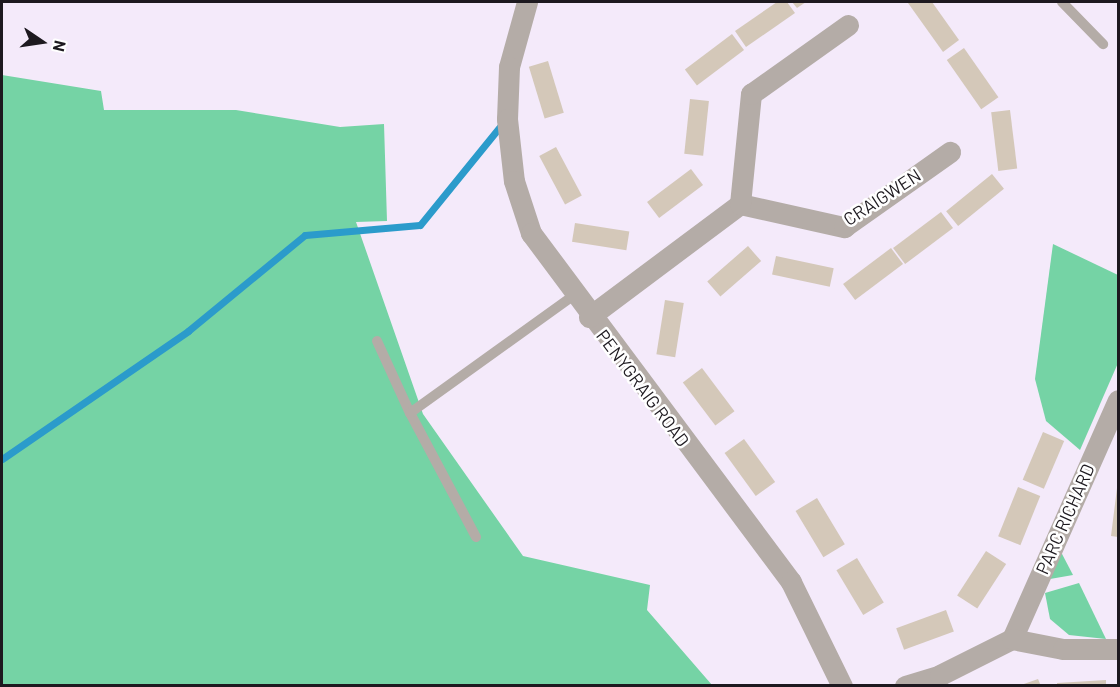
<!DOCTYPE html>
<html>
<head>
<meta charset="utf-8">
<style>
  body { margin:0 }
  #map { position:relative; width:1120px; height:687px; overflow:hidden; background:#f4eafa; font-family:Barlow,sans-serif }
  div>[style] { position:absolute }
  .green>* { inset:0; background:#75d3a5 }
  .stream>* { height:7px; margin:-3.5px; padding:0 3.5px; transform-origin:3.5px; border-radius:3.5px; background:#2b9bcb }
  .building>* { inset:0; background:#d4c8b9; transform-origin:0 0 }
  .service>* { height:10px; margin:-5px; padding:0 5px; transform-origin:5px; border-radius:5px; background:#b4aca7 }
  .minor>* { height:21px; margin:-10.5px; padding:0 10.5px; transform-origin:10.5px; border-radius:10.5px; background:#b4aca7 }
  span { translate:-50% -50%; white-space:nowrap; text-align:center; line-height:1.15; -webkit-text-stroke:5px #fff; paint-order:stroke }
  .street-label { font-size:18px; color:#1d191f }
  .frame { position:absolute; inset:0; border:3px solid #1d191f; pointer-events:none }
  .north { position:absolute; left:12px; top:12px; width:60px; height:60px; -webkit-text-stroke:4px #fff; paint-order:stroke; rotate:103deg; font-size:16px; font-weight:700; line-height:24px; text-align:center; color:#1d191f }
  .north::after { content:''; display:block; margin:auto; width:21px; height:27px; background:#1d191f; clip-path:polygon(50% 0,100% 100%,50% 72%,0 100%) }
</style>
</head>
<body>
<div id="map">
  <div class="green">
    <i style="clip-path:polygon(2px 75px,101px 91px,104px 110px,236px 110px,340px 127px,384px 124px,387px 221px,356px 222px,423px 414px,523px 556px,650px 585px,647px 610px,712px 685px,2px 685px)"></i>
    <i style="clip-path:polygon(1053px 244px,1118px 275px,1118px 363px,1080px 450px,1046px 421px,1035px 379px)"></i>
    <i style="clip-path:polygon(1061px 552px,1073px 575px,1050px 579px)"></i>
    <i style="clip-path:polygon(1079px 583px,1106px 639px,1069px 635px,1050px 619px,1045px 593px)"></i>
  </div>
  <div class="stream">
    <i style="left:2px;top:459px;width:226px;rotate:-34.5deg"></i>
    <i style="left:188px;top:331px;width:151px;rotate:-39.4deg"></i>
    <i style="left:305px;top:235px;width:115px;rotate:-5deg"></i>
    <i style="left:420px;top:225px;width:132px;rotate:-50.9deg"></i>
  </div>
  <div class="building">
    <i style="clip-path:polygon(777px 2px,787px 2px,795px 13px,746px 47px,735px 31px)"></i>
    <i style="clip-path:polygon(792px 2px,806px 2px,797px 8px)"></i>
    <i style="clip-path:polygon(932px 2px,959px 40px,943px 52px,908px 3px)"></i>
    <i style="left:732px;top:34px;width:20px;height:59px;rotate:53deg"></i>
    <i style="left:964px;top:48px;width:60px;height:21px;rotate:55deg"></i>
    <i style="left:548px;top:61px;width:54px;height:20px;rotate:73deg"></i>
    <i style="left:690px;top:99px;width:19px;height:55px;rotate:6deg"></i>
    <i style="left:1010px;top:110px;width:59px;height:19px;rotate:83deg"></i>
    <i style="left:556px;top:147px;width:55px;height:19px;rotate:62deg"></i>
    <i style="left:691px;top:169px;width:20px;height:55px;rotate:53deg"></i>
    <i style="left:992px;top:174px;width:19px;height:59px;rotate:51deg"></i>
    <i style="left:941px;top:212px;width:20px;height:60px;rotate:53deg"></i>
    <i style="left:575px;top:223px;width:55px;height:19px;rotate:9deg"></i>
    <i style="left:748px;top:246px;width:20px;height:54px;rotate:49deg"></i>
    <i style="left:891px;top:248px;width:20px;height:60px;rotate:53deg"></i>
    <i style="left:776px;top:256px;width:59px;height:19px;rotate:12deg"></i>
    <i style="left:665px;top:300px;width:19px;height:55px;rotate:9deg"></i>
    <i style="left:702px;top:368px;width:54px;height:24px;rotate:53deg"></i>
    <i style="left:1043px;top:432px;width:23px;height:52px;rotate:23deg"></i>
    <i style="left:744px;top:439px;width:53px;height:24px;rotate:54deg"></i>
    <i style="left:1018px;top:487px;width:24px;height:53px;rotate:22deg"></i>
    <i style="clip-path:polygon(1117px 488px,1118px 488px,1118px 537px,1111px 536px)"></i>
    <i style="left:817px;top:498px;width:54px;height:25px;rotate:59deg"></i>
    <i style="left:986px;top:551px;width:24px;height:53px;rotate:33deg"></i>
    <i style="left:857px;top:558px;width:52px;height:24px;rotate:59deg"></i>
    <i style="left:946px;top:610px;width:23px;height:53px;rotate:70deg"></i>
    <i style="clip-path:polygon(1038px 679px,1041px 686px,1022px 686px,1021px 685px)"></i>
    <i style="clip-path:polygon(1106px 680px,1106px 686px,1057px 686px,1057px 683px)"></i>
  </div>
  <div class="service">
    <i style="left:1062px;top:2px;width:59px;rotate:45.7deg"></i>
    <i style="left:377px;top:341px;width:79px;rotate:65.4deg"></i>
    <i style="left:476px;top:537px;width:140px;rotate:-118deg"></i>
    <i style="left:410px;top:413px;width:201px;rotate:-35.7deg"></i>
  </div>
  <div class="minor">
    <i style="left:527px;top:2px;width:67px;rotate:105.5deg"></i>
    <i style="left:509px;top:67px;width:52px;rotate:92.2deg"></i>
    <i style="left:507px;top:119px;width:62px;rotate:83.6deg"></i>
    <i style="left:514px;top:181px;width:55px;rotate:71.9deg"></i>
    <i style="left:531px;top:233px;width:435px;rotate:53.3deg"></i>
    <i style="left:791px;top:582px;width:116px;rotate:63.9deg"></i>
    <i style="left:740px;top:204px;width:107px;rotate:12.5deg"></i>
    <i style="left:844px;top:227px;width:130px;rotate:-35.3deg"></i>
    <i style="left:589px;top:317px;width:189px;rotate:-36.8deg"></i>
    <i style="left:740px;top:204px;width:111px;rotate:-84.3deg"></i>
    <i style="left:751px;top:94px;width:119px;rotate:-35.4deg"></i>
    <i style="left:1012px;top:639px;width:261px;rotate:-66.1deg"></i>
    <i style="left:905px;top:686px;width:37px;rotate:-17deg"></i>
    <i style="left:940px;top:675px;width:80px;rotate:-26.6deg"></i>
    <i style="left:1012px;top:639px;width:52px;rotate:11.1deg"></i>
    <i style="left:1063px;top:649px;width:55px"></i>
  </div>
  <div class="street-label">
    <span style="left:882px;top:197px;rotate:-33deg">CRAIGWEN</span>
    <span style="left:643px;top:388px;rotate:53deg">PENYGRAIG ROAD</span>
    <span style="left:1065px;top:519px;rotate:-66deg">PARC RICHARD</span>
  </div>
  <div class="frame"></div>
  <div class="north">N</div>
</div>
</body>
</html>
